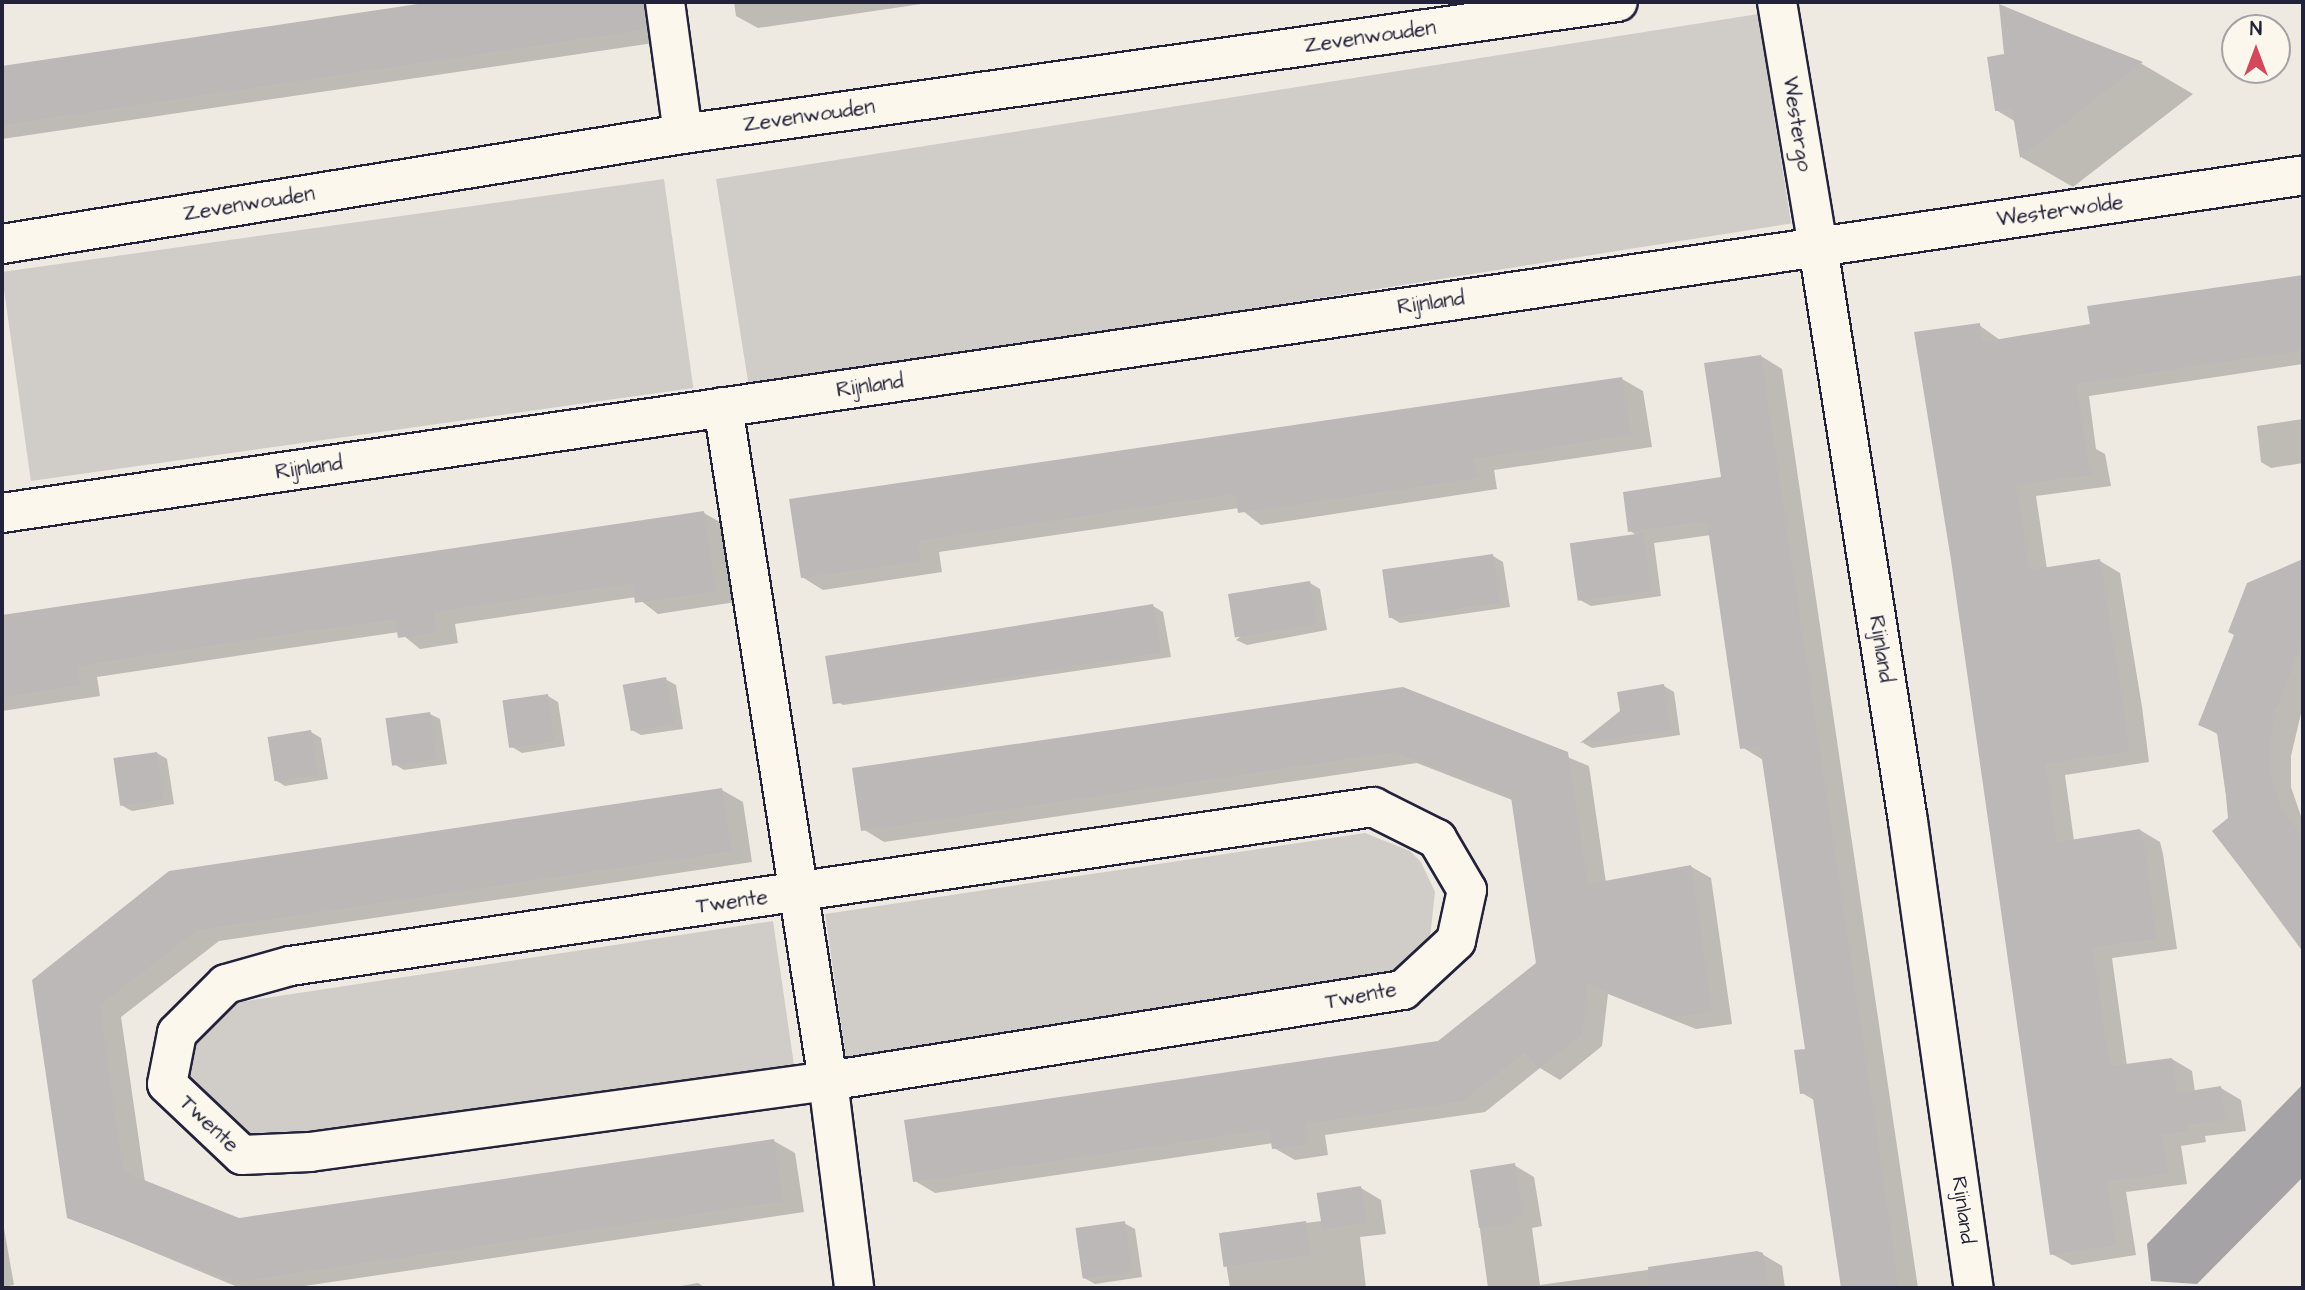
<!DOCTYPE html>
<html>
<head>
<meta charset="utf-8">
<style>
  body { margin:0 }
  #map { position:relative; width:2305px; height:1290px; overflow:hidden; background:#eeeae2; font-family:"Architects Daughter",sans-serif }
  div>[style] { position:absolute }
  .green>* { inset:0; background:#d0cdc9; transform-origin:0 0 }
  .water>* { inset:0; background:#a6a3a7 }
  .shadow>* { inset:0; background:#0003 }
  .building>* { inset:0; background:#bcb8b8; transform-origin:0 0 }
  .roads { filter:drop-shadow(2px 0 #22223b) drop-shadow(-2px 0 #22223b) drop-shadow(0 2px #22223b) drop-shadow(0 -2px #22223b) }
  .minor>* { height:38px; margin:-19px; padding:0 19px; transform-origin:19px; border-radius:19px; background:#fbf7ec }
  .tertiary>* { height:38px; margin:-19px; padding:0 19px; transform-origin:19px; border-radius:19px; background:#fbf7ec }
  span { translate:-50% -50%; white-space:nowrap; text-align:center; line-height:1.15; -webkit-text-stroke:6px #fbf7ec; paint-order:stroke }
  .street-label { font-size:21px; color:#22223b }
  .frame { position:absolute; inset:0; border:4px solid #22223b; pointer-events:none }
  .north { position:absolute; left:2221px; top:14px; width:70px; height:70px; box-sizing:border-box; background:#fbf7ec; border:2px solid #a4a2a5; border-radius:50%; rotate:0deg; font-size:19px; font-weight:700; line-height:28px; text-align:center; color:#22223b }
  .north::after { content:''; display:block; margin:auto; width:24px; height:32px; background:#d1495b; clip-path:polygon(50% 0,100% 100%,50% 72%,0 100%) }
</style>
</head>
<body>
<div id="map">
  <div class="green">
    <i style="left:1758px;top:14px;width:212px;height:1055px;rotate:81deg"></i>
    <i style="left:664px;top:179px;width:211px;height:669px;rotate:82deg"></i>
    <i style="clip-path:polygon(1365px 833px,1410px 851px,1421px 862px,1435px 892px,1430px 938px,1422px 952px,1398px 973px,1363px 983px,846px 1058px,825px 914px)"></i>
    <i style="clip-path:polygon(773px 921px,794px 1065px,264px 1142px,248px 1141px,187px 1080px,196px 1035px,231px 1005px,246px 1001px)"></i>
  </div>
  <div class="water">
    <i style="clip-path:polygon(2303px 1084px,2303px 1177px,2197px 1284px,2151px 1281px,2147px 1244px)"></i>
  </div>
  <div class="shadow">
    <i style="clip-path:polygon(444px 2px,661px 2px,667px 41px,2px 139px,2px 67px)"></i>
    <i style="clip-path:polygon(734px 2px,935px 2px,758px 28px,736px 16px)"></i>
    <i style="clip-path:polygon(2001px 7px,2142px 64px,2193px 94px,2073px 187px,2021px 157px,2016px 122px,1996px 110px,2006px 55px)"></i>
    <i style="clip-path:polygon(2303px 276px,2303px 364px,2089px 396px,2096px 449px,2105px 454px,2111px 486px,2036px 496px,2047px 569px,2100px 561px,2120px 573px,2142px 707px,2149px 762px,2065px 775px,2074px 841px,2140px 830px,2160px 842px,2163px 854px,2177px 949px,2112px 958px,2127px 1066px,2172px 1059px,2192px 1071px,2195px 1092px,2221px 1088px,2241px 1100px,2246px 1131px,2205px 1136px,2206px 1142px,2181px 1146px,2187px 1184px,2126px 1192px,2136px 1255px,2072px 1265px,2052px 1254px,1979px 325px,2000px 340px,2092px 326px,2089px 308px)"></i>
    <i style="clip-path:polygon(1761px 356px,1782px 369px,1918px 1288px,1843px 1288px,1814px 1100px,1802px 1093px,1807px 1050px,1763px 760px,1742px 747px,1711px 535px,1654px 543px,1661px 596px,1591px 606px,1580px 600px,1638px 536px,1630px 531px,1723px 479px)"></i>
    <i style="clip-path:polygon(1622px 379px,1643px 391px,1652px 447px,1494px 470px,1497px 489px,1261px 525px,1239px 508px,939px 552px,942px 572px,823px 590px,802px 577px,791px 500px)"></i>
    <i style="clip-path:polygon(2303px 419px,2303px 463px,2271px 468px,2261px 462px,2257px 426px)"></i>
    <i style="clip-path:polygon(704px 513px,725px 525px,736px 602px,658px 614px,636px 597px,455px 624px,458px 643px,420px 649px,399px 632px,303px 646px,97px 677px,100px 696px,2px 711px,2px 618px)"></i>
    <i style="clip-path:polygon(1493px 556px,1503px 562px,1510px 607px,1400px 623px,1390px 617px)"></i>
    <i style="clip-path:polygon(2303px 568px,2303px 705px,2291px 756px,2291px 787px,2303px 822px,2303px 952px,2214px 832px,2229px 819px,2219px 735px,2200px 724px)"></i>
    <i style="clip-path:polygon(1310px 583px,1320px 589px,1327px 630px,1247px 645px,1236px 640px)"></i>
    <i style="clip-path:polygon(1153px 606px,1163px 612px,1171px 657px,843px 705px,833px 699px)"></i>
    <i style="clip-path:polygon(665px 679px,676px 685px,683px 729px,641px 735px,630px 729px)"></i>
    <i style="clip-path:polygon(1664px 686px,1674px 692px,1680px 735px,1592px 748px,1583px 743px)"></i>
    <i style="clip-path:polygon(1403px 689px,1589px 766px,1606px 883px,1690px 866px,1711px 878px,1732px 1024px,1696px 1029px,1608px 994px,1602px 1046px,1560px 1080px,1540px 1068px,1485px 1112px,1325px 1135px,1328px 1155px,1295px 1160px,1274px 1148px,1273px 1143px,935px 1193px,915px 1181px,1439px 1042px,1537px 964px,1512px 800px,1417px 763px,884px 842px,863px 829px)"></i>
    <i style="clip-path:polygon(548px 696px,558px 702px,565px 746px,522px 753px,512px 747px)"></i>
    <i style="clip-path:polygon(430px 714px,440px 719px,447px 764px,404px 770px,394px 764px)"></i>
    <i style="clip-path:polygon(311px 732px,321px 738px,328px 779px,285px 786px,275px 780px)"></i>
    <i style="clip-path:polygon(157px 753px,167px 759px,174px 804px,132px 811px,121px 805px)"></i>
    <i style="clip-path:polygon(722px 790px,743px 802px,752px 862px,219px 941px,121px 1017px,145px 1182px,238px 1220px,774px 1141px,795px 1153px,804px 1212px,291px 1288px,240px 1288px,69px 1217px,34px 981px,174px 871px)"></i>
    <i style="clip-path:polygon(1514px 1165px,1534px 1177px,1542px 1226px,1532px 1228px,1540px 1285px,1762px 1254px,1782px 1266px,1785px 1288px,1488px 1288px,1472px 1171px)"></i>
    <i style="clip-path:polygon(1361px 1188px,1381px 1200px,1386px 1234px,1360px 1237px,1366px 1288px,1230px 1288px,1221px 1233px,1322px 1221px)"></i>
    <i style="clip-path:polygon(2px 1217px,14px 1285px,2px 1287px)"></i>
    <i style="clip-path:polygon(1124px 1223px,1135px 1229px,1142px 1277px,1095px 1284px,1084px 1278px)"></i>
    <i style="clip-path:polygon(698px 1283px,706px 1288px,669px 1288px)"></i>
  </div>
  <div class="building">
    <i style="clip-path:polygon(431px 2px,644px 2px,647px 29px,2px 125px,2px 66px)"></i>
    <i style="clip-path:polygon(1999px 4px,2074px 35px,2143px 62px,2020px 158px,2012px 109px,1995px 111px,1987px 57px,2004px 54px)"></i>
    <i style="clip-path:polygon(2303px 275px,2303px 350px,2076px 384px,2091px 475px,2017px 485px,2029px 570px,2100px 559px,2122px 694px,2129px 751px,2045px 764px,2057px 842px,2140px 829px,2142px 844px,2144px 841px,2157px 939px,2092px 947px,2110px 1066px,2172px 1058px,2177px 1093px,2221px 1086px,2226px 1120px,2186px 1125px,2187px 1131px,2162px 1135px,2168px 1173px,2107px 1181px,2116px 1245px,2050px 1255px,1951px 560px,1914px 332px,1980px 323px,1982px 342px,2090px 324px,2087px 306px)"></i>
    <i style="clip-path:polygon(1761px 355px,1875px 1121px,1899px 1288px,1841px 1288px,1812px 1092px,1800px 1094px,1794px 1050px,1805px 1049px,1760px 746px,1740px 749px,1707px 521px,1628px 532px,1623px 492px,1721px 477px,1704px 363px)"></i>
    <i style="clip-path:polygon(1622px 377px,1631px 435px,1474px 459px,1477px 478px,1238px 513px,1235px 494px,1156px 505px,918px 541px,921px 561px,801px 578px,789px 499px)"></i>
    <i style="clip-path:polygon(704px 511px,716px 591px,635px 603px,632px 583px,434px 612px,437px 632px,398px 638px,395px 619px,281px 635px,77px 666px,80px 685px,2px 697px,2px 615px)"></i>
    <i style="left:1643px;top:533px;width:58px;height:74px;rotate:82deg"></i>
    <i style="left:1493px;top:554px;width:49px;height:112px;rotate:82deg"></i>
    <i style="clip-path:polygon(2303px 559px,2303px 639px,2274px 714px,2270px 743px,2270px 774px,2279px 803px,2303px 839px,2303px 948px,2212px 831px,2228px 818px,2226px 796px,2217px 733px,2198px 725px,2234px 635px,2228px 632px,2247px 583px)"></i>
    <i style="left:1310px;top:581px;width:44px;height:83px;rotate:81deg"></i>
    <i style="left:1153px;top:604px;width:49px;height:332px;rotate:81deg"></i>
    <i style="left:666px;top:677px;width:47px;height:44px;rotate:80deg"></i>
    <i style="clip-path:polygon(1664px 684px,1670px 730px,1580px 743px,1620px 711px,1617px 692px)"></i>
    <i style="clip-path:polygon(1403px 687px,1568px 752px,1588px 884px,1691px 865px,1712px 1012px,1673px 1018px,1588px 984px,1582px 1035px,1538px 1069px,1525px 1052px,1463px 1101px,1305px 1124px,1308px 1144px,1272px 1149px,1269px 1129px,913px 1182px,904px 1120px,1438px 1041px,1536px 963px,1521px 866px,1511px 797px,1395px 752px,861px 831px,852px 768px)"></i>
    <i style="left:548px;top:694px;width:48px;height:46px;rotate:82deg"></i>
    <i style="left:430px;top:712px;width:48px;height:45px;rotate:82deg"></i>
    <i style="left:311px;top:730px;width:45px;height:44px;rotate:81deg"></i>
    <i style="left:157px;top:752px;width:48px;height:44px;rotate:82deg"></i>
    <i style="clip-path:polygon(722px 788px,732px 851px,197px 930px,100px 1005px,114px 1109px,124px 1172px,239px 1218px,774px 1139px,783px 1201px,235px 1282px,67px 1218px,32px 980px,169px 871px)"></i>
    <i style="clip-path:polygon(1515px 1163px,1523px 1215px,1513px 1217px,1514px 1223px,1479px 1228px,1470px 1170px)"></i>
    <i style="left:1361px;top:1186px;width:37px;height:45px;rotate:81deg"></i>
    <i style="left:1125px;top:1221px;width:51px;height:50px;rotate:82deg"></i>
    <i style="left:1306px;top:1221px;width:34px;height:88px;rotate:82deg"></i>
    <i style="clip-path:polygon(1757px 1251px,1763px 1253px,1768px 1288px,1649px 1288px,1648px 1267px)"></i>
  </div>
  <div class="roads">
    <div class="minor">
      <i style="left:665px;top:2px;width:133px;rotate:82.2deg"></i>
      <i style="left:1777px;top:2px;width:248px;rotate:80.5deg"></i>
      <i style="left:1818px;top:247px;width:490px;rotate:-8.4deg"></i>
      <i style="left:2px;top:244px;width:690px;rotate:-9.18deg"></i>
      <i style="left:683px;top:134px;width:944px;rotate:-8.04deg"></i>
      <i style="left:723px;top:407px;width:682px;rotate:81.15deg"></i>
      <i style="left:828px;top:1081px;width:209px;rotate:82.8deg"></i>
      <i style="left:1373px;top:807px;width:72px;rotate:26.6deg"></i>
      <i style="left:1437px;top:839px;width:59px;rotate:59.5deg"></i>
      <i style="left:1467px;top:890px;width:52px;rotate:102.2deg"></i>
      <i style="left:1456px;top:941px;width:72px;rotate:137.2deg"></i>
      <i style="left:1403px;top:990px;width:582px;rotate:171.01deg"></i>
      <i style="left:828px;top:1081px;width:523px;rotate:172.2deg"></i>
      <i style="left:310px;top:1152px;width:68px;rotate:177.5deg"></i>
      <i style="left:242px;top:1155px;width:103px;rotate:-136.6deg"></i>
      <i style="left:167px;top:1084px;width:52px;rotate:-78.9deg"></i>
      <i style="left:177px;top:1033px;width:69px;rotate:-45deg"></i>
      <i style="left:226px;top:984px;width:66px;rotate:-15.7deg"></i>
      <i style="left:290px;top:966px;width:1095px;rotate:-8.35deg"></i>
    </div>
    <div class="tertiary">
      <i style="left:2px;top:513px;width:1835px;rotate:-8.33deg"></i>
      <i style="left:1818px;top:247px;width:581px;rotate:81.09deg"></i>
      <i style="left:1908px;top:821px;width:472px;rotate:82deg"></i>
    </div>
  </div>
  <div class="street-label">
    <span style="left:1370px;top:37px;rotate:-8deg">Zevenwouden</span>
    <span style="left:809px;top:116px;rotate:-8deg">Zevenwouden</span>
    <span style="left:1797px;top:124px;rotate:81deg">Westergo</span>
    <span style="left:249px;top:204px;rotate:-9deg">Zevenwouden</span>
    <span style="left:2060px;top:211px;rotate:-8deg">Westerwolde</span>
    <span style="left:1431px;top:303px;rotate:-8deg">Rijnland</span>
    <span style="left:870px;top:386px;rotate:-8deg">Rijnland</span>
    <span style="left:309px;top:468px;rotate:-8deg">Rijnland</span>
    <span style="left:1881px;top:649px;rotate:81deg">Rijnland</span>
    <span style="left:732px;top:902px;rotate:-8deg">Twente</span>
    <span style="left:1361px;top:996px;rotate:-11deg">Twente</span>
    <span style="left:209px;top:1124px;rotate:43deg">Twente</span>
    <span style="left:1963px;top:1210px;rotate:82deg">Rijnland</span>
  </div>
  <div class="frame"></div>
  <div class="north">N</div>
</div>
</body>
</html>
